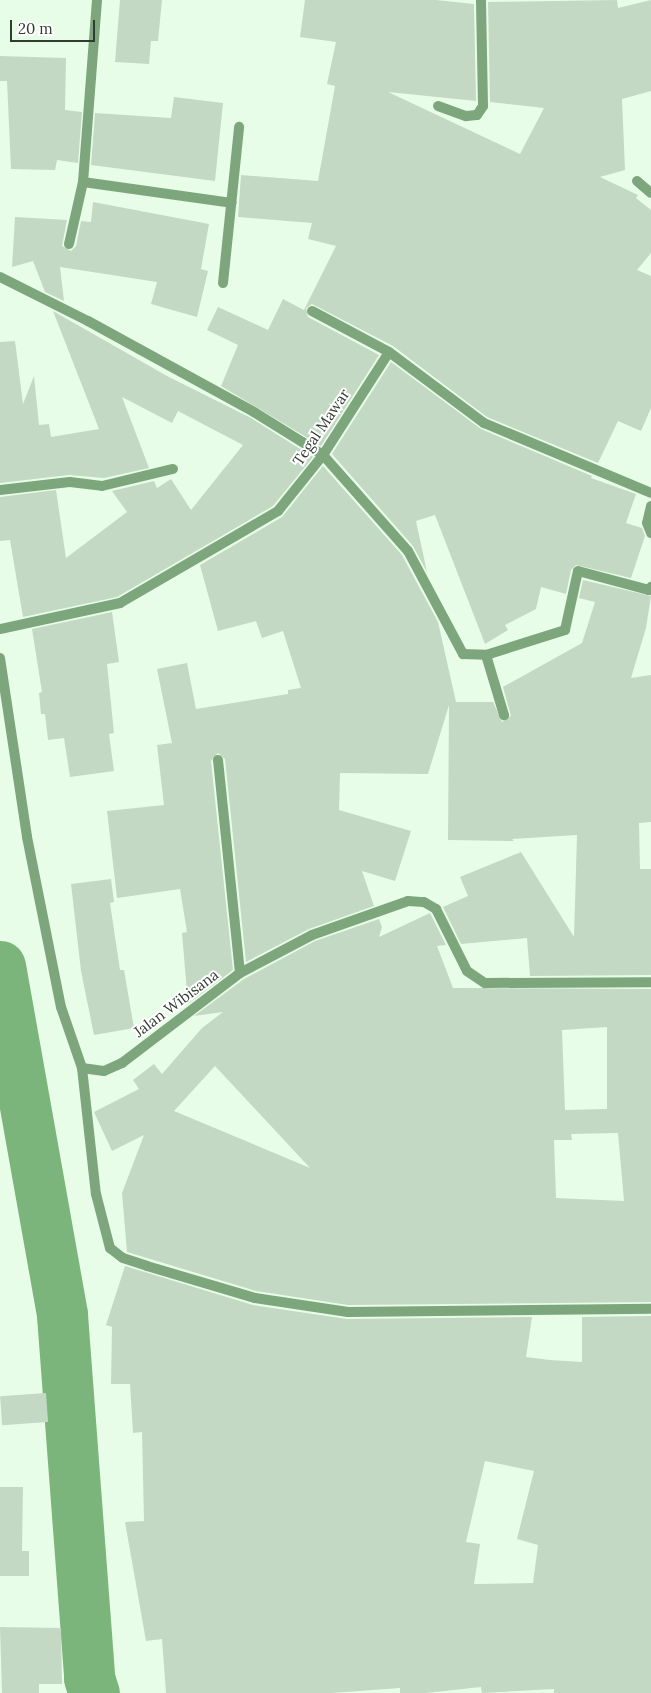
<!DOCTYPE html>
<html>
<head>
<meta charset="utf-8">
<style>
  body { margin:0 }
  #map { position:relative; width:651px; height:1693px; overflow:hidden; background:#e8fde7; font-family:Lora,serif }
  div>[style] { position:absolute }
  .river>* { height:51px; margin:-25.5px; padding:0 25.5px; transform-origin:25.5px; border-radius:25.5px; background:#7bb57b }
  .building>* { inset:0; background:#c4d9c3; transform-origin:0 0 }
  .minor>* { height:10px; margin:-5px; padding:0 5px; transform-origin:5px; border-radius:5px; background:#7ea67d }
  span { translate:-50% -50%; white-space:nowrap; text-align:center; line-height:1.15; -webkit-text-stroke:4px #fff; paint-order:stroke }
  .street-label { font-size:15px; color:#323b32 }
  .scale { position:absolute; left:10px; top:20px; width:85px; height:22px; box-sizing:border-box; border:2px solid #323b32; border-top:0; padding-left:6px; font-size:15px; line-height:18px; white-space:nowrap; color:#323b32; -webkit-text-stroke:4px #fff; paint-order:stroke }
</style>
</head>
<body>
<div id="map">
  <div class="river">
    <i style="left:0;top:966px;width:354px;rotate:79.9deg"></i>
    <i style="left:62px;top:1315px;width:364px;rotate:85.7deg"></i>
    <i style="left:89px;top:1678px;width:16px;rotate:72deg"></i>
  </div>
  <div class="building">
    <i style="clip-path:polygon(120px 0,162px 0,158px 41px,151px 41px,149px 64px,115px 62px)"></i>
    <i style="clip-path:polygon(305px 0,436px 0,474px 4px,476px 101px,388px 92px,520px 154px,544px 108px,490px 102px,488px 2px,617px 0,618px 8px,651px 0,651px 91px,622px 99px,625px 170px,600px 177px,638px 195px,636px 198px,651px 210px,651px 253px,637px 270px,651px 276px,651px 408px,641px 431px,618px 421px,598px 463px,487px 417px,393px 346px,312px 304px,306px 308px,308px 317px,379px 355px,321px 446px,221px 386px,238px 345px,207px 330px,218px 307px,268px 330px,283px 299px,304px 310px,336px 246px,308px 239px,312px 223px,238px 217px,241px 175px,318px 181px,335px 86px,327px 84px,336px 42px,300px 37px)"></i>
    <i style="clip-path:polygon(0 56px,66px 58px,65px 110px,82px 112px,78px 163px,57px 160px,55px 170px,11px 169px,7px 81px,0 81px)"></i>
    <i style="clip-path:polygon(174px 97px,223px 103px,215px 181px,91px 165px,95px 113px,171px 118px)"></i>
    <i style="clip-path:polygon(93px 202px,209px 224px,201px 269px,208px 271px,197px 317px,151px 304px,157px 282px,60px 267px,64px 301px,45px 292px,33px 261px,12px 267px,15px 217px,67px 220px,62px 246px,71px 251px,76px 246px,81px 221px,91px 222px)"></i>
    <i style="clip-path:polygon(53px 311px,167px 376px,251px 418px,313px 457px,273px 506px,117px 597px,23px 617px,10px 540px,0 541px,0 497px,56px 490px,66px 558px,127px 512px,112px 491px,154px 481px,157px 488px,171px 479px,191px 510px,243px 445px,178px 411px,172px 423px,122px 397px,149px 468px,104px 478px,69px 475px,0 483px,0 342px,15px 341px,23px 404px,34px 376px,39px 425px,49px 424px,51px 437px,99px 429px)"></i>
    <i style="clip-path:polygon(391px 362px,481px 429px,592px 476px,591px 478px,636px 494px,626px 523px,642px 528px,645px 536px,631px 578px,576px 565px,571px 570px,566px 594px,541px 587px,536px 609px,505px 625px,508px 630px,485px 644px,435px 515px,416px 521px,427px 572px,413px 546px,332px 454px)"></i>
    <i style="clip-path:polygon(323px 466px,402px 555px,438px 622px,456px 702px,493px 702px,502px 722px,511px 716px,503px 687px,582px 643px,595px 602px,579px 598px,583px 580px,651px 596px,646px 628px,631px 678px,651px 675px,651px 822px,639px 823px,640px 869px,651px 869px,651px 975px,530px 976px,527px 938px,461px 944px,443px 907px,468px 896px,460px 877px,521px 852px,574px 937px,577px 835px,512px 839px,514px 841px,448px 840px,449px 705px,428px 774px,340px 773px,339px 810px,411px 831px,395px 881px,362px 871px,374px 906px,309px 929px,246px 962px,225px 759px,218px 753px,211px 761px,233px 970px,188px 1004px,182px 933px,187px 932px,180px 889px,117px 898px,107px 811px,164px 805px,157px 745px,172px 743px,157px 669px,187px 663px,196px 709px,288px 694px,288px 690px,301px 688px,283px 631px,262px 638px,256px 621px,218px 631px,200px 565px,282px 517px)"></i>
    <i style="clip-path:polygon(112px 612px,119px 662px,107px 664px,114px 733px,109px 734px,114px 771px,70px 777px,64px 738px,48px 740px,45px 714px,41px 714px,39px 693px,42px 692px,32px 629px)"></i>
    <i style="clip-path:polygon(111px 879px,114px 902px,110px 903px,120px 970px,124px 970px,134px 1028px,94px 1035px,81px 971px,71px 884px)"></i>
    <i style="clip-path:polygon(evenodd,430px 913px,446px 945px,437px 946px,453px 988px,651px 989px,651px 1302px,348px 1305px,256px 1291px,127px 1252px,122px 1193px,144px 1135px,112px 1151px,94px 1112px,139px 1089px,133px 1080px,154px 1064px,162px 1074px,202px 1028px,223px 1012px,194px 1016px,244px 979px,315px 941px,379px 919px,382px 927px,379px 937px,430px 913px,607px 1027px,607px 1109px,565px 1110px,562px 1030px,607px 1027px,430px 913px,215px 1066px,310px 1168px,174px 1111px,215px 1066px,430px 913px,618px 1133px,624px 1201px,556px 1198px,554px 1140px,572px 1140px,571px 1134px,618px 1133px)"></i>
    <i style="clip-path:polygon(evenodd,125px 1266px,253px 1305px,347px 1319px,532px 1317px,526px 1357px,550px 1360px,582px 1362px,582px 1317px,651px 1316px,651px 1693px,554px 1693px,554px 1689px,482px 1693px,481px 1687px,426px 1693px,400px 1693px,400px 1688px,332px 1693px,166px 1693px,162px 1639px,146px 1641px,125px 1522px,144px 1521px,142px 1432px,133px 1433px,130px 1384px,111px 1384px,112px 1327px,106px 1325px,125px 1266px,485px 1461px,534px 1471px,517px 1539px,538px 1545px,533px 1583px,474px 1584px,480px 1544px,466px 1542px,485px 1461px)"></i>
    <i style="left:46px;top:1393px;width:29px;height:46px;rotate:86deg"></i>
    <i style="clip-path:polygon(0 1487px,23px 1487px,22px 1551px,29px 1551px,29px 1576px,0 1576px)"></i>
    <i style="clip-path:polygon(0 1627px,61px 1628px,62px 1684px,39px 1684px,39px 1693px,2px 1693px)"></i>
  </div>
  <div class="minor">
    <i style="left:438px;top:106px;width:30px;rotate:20deg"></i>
    <i style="left:466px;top:116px;width:11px;rotate:-5deg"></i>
    <i style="left:477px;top:115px;width:11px;rotate:-56deg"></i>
    <i style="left:483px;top:106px;width:106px;rotate:-91.1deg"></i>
    <i style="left:637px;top:181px;width:18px;rotate:41deg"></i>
    <i style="left:83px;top:182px;width:150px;rotate:8deg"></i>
    <i style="left:69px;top:244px;width:64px;rotate:-77.3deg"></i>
    <i style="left:83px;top:182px;width:183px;rotate:-85.6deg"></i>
    <i style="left:0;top:277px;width:98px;rotate:26.6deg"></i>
    <i style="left:88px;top:321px;width:189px;rotate:28.7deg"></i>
    <i style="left:254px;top:412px;width:81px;rotate:31.9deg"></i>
    <i style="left:323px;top:455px;width:128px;rotate:48.5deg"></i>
    <i style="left:408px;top:551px;width:117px;rotate:61.9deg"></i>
    <i style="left:463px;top:654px;width:23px;rotate:2deg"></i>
    <i style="left:486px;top:655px;width:63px;rotate:73.3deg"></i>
    <i style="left:223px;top:283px;width:157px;rotate:-84.1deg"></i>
    <i style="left:312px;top:311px;width:87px;rotate:28deg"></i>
    <i style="left:389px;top:352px;width:119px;rotate:36.8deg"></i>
    <i style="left:484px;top:423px;width:181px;rotate:22.7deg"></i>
    <i style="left:0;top:490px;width:70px;rotate:-6.5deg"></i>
    <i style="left:70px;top:482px;width:32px;rotate:7deg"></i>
    <i style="left:102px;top:486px;width:73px;rotate:-13.5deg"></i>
    <i style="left:651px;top:506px;width:17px;rotate:103deg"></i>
    <i style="left:647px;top:523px;width:11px;rotate:68deg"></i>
    <i style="left:0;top:629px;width:123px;rotate:-12.2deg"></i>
    <i style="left:120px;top:603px;width:183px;rotate:-30.2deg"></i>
    <i style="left:278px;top:511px;width:72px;rotate:-51.2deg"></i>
    <i style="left:323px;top:455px;width:122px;rotate:-57.3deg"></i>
    <i style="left:486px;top:655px;width:83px;rotate:-17.6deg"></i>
    <i style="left:565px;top:630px;width:60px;rotate:-77.6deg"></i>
    <i style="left:578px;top:571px;width:73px;rotate:15deg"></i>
    <i style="left:649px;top:590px;width:4px;rotate:-56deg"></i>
    <i style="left:0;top:658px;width:181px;rotate:81.4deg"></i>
    <i style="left:27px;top:837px;width:173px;rotate:78.7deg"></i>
    <i style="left:61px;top:1007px;width:65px;rotate:71deg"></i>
    <i style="left:82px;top:1068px;width:127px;rotate:83.7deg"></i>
    <i style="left:96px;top:1194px;width:56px;rotate:75.5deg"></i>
    <i style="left:110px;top:1248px;width:16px;rotate:38deg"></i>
    <i style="left:123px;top:1258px;width:25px;rotate:18deg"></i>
    <i style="left:147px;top:1266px;width:113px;rotate:16.5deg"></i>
    <i style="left:255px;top:1298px;width:94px;rotate:8.6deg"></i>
    <i style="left:348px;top:1312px;width:303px;rotate:-0.6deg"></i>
    <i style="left:218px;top:760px;width:214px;rotate:84.1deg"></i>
    <i style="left:82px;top:1068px;width:22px;rotate:8deg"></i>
    <i style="left:104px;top:1071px;width:20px;rotate:-24deg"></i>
    <i style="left:122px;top:1063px;width:148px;rotate:-37.3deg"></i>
    <i style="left:240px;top:973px;width:81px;rotate:-27.8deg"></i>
    <i style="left:312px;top:935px;width:102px;rotate:-19.5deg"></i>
    <i style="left:408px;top:901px;width:16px;rotate:4deg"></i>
    <i style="left:424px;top:902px;width:14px;rotate:30deg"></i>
    <i style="left:436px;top:909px;width:69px;rotate:63.4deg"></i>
    <i style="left:467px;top:971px;width:22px;rotate:34deg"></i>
    <i style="left:485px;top:983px;width:166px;rotate:-0.3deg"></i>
  </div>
  <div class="street-label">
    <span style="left:321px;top:427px;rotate:-56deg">Tegal Mawar</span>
    <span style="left:176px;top:1003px;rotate:-37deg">Jalan Wibisana</span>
  </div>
  <div class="scale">20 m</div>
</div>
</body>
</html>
